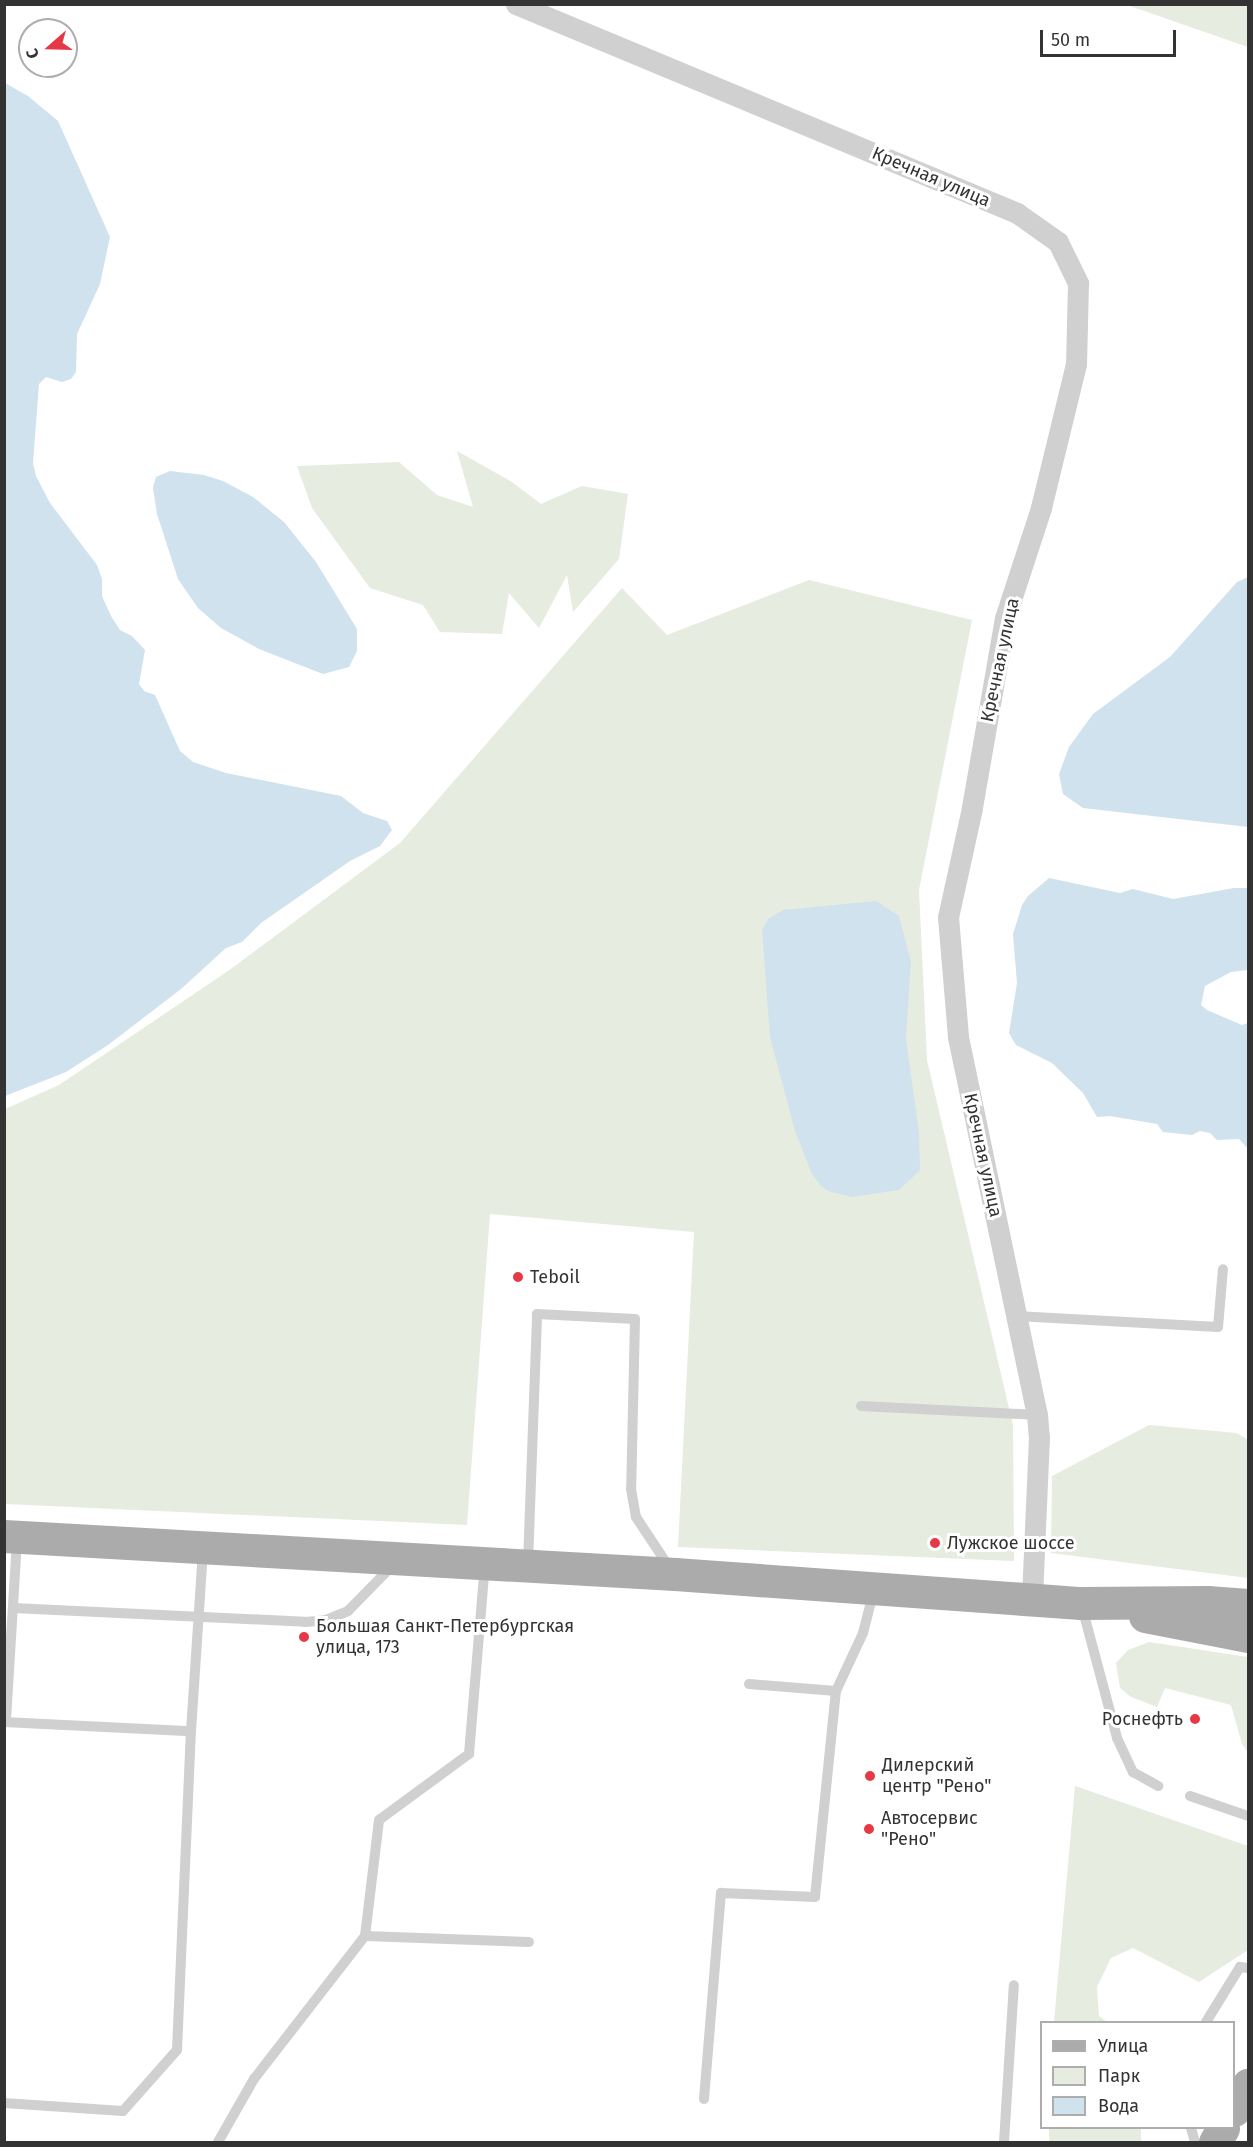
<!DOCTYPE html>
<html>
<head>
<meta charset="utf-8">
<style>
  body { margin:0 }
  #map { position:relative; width:1253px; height:2147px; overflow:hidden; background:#fff; font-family:"Fira Sans",sans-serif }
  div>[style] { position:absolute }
  .green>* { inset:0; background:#e6ecdf; transform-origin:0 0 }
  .water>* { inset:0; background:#cfe2ee }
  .lane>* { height:10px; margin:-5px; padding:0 5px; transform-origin:5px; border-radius:5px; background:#d0d0d0 }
  .street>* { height:21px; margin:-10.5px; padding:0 10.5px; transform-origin:10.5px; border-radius:10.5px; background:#d0d0d0 }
  .primary>* { height:33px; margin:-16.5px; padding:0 16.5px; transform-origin:16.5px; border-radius:16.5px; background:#ababab }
  .dots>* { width:16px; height:16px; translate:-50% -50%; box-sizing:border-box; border:3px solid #fff; border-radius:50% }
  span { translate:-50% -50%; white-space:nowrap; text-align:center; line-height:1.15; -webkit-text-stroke:6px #fff; paint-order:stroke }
  .street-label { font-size:18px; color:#333 }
  .poi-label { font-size:18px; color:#333 }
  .left { translate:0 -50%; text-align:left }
  .right { translate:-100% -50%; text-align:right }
  .frame { position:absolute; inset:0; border:6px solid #333; pointer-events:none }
  .legend { position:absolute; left:1040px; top:2021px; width:195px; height:108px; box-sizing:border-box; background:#fff; border:2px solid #adadad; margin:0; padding:8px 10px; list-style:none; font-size:18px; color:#333 }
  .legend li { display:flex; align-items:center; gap:12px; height:30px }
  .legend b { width:30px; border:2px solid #adadad }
  .north { position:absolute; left:18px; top:18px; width:60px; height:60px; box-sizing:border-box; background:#fff; border:2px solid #adadad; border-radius:50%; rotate:250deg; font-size:16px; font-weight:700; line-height:24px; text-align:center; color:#333 }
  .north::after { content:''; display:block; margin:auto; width:21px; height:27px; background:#e63946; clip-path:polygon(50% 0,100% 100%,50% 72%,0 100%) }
  .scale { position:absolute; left:1040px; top:30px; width:136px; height:27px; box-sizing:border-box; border:3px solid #333; border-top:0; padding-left:8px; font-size:18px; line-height:21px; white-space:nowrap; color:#333; -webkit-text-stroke:4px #fff; paint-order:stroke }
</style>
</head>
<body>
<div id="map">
  <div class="green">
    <i style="clip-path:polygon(1127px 5px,1248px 5px,1248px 47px)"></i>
    <i style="clip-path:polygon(457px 451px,512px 482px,541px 504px,582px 486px,628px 494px,619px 559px,573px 612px,567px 575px,539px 628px,509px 593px,502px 634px,440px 632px,423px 605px,370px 588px,312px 508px,297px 466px,399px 462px,437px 495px,473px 507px)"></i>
    <i style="clip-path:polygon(809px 580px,972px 620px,919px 890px,927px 1060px,1013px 1425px,1014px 1561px,678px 1547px,694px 1232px,490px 1214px,467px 1525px,5px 1504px,5px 1109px,59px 1085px,228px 971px,400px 843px,622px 588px,667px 635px)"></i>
    <i style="clip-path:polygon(1149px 1425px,1237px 1433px,1248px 1440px,1248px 1578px,1051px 1553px,1052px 1476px)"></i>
    <i style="clip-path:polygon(1149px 1642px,1248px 1657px,1248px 1753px,1242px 1744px,1231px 1705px,1165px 1688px,1157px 1707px,1131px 1697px,1120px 1688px,1116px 1663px,1128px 1650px)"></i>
    <i style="clip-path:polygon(1075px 1786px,1248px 1846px,1248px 1950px,1199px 1982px,1133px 1948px,1111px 1958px,1097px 1987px,1099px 2016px,1107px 2022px,1054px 2022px)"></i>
    <i style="left:1049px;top:2128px;width:92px;height:15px"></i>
  </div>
  <div class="water">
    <i style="clip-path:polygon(5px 83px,28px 96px,58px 121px,110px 237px,100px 284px,77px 334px,76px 372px,71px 379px,62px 382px,46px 377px,39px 384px,33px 463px,36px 476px,50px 503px,97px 565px,102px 579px,102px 596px,111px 616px,120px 630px,132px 636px,145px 650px,139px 684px,144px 691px,155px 695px,180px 751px,193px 762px,226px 773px,341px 796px,363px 813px,387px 821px,392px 830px,380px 846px,350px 861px,261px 923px,242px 942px,226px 948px,181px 989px,108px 1045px,66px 1072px,5px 1096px)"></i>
    <i style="clip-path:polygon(170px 471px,204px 475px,223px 481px,253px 497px,284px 522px,316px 562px,357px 629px,357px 651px,349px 667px,323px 674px,259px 649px,221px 628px,198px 608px,178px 579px,157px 514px,153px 488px,156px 477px)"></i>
    <i style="clip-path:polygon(1248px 577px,1248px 827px,1083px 808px,1063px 794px,1059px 774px,1069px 747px,1093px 714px,1170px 657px,1237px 582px)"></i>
    <i style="clip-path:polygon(1049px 878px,1120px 893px,1133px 889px,1173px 899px,1234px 888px,1248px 888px,1248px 970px,1231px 972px,1205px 986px,1201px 1005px,1207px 1010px,1242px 1025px,1248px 1023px,1248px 1149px,1239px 1139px,1217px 1140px,1210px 1133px,1200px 1131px,1192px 1135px,1163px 1132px,1157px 1124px,1110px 1116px,1097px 1117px,1083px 1093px,1052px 1063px,1016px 1045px,1009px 1033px,1017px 983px,1013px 934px,1022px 905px,1028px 896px)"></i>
    <i style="clip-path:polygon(876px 901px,899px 916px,911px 962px,906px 1039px,919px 1133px,920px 1170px,899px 1190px,851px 1197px,828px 1191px,821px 1186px,812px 1174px,795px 1131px,770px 1037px,762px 930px,768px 919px,783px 910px)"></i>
  </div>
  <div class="lane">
    <i style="left:1016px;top:1316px;width:202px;rotate:3.1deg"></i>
    <i style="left:1218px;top:1327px;width:58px;rotate:-85.1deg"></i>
    <i style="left:861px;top:1406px;width:176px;rotate:2.9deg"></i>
    <i style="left:528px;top:1563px;width:249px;rotate:-87.9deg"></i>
    <i style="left:537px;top:1314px;width:98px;rotate:2.9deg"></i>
    <i style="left:635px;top:1319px;width:170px;rotate:91.3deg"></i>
    <i style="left:631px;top:1489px;width:28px;rotate:80deg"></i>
    <i style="left:636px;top:1517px;width:60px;rotate:56.6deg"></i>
    <i style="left:1082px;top:1607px;width:136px;rotate:75deg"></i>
    <i style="left:1117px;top:1738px;width:38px;rotate:65deg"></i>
    <i style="left:1133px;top:1772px;width:29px;rotate:29deg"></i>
    <i style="left:13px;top:1608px;width:292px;rotate:2.7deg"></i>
    <i style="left:305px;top:1622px;width:21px;rotate:-5deg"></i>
    <i style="left:326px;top:1620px;width:24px;rotate:-22deg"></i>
    <i style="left:348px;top:1611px;width:66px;rotate:-45.6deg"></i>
    <i style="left:749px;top:1684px;width:87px;rotate:4.6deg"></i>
    <i style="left:6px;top:1720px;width:179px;rotate:-86.5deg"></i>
    <i style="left:4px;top:1722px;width:187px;rotate:2.8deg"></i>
    <i style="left:1190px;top:1796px;width:61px;rotate:19deg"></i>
    <i style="left:365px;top:1936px;width:164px;rotate:2.1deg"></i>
    <i style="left:1206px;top:2022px;width:65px;rotate:-58.3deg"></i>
    <i style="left:1240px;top:1967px;width:8px;rotate:7deg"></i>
    <i style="left:704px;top:2099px;width:207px;rotate:-85.3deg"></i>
    <i style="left:721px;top:1893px;width:94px;rotate:2.4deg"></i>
    <i style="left:815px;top:1897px;width:207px;rotate:-84.2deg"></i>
    <i style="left:836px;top:1691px;width:64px;rotate:-65deg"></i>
    <i style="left:863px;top:1633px;width:44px;rotate:-75.7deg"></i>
    <i style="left:4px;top:2103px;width:119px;rotate:3.8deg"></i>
    <i style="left:123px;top:2111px;width:81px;rotate:-48.5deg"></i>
    <i style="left:177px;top:2050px;width:319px;rotate:-87.5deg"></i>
    <i style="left:191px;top:1731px;width:179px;rotate:-86.2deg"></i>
    <i style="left:1191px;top:2128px;width:15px;rotate:74deg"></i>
    <i style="left:218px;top:2142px;width:73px;rotate:-60.3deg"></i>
    <i style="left:254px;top:2079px;width:181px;rotate:-52.2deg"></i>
    <i style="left:365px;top:1936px;width:117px;rotate:-83.1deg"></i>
    <i style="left:379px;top:1820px;width:112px;rotate:-36.3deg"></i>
    <i style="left:469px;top:1754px;width:190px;rotate:-85.2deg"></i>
    <i style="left:1004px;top:2142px;width:157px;rotate:-86.4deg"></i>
  </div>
  <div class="street">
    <i style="left:516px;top:4px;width:543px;rotate:22.64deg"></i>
    <i style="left:1017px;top:213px;width:50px;rotate:35.3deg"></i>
    <i style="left:1058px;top:242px;width:46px;rotate:64deg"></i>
    <i style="left:1078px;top:283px;width:81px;rotate:91.4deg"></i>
    <i style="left:1076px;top:364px;width:148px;rotate:103.7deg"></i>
    <i style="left:1041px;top:508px;width:116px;rotate:108.1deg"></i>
    <i style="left:1005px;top:618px;width:193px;rotate:99.9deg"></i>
    <i style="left:972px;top:808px;width:112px;rotate:102.4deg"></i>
    <i style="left:948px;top:917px;width:120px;rotate:85.2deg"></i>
    <i style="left:958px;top:1037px;width:386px;rotate:78.2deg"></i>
    <i style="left:1037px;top:1415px;width:22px;rotate:85deg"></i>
    <i style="left:1039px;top:1437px;width:162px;rotate:92.5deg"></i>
  </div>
  <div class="primary">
    <i style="left:4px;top:1536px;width:672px;rotate:3.24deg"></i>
    <i style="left:675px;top:1574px;width:407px;rotate:4.1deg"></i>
    <i style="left:1081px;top:1603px;width:126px;rotate:-0.5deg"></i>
    <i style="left:1207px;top:1602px;width:41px;rotate:4.2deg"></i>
    <i style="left:1145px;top:1616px;width:105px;rotate:11deg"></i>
    <i style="left:1234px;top:2110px;width:29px;rotate:-61deg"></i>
    <i style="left:1215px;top:2142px;width:16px;rotate:-60deg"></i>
  </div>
  <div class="dots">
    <i style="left:518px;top:1277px;background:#e63946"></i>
    <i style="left:935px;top:1543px;background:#e63946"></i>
    <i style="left:304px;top:1637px;background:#e63946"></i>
    <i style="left:1195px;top:1719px;background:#e63946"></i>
    <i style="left:870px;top:1776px;background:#e63946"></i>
    <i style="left:869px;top:1829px;background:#e63946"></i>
  </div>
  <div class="street-label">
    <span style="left:931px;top:177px;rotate:23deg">Кречная улица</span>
    <span style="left:1000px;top:660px;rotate:-78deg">Кречная улица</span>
    <span style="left:983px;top:1155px;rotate:78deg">Кречная улица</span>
  </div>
  <div class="poi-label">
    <span class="left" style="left:530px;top:1277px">Teboil</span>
    <span class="left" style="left:947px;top:1543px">Лужское шоссе</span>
    <span class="left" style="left:316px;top:1637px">Большая Санкт-Петербургская<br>улица, 173</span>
    <span class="right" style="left:1183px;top:1719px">Роснефть</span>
    <span class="left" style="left:882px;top:1776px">Дилерский<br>центр "Рено"</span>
    <span class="left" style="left:881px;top:1829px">Автосервис<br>"Рено"</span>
  </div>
  <div class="frame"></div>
  <ul class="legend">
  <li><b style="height:8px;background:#ababab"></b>Улица</li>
  <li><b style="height:16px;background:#e6ecdf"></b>Парк</li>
  <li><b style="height:16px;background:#cfe2ee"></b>Вода</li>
  </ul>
  <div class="north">С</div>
  <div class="scale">50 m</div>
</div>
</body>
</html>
